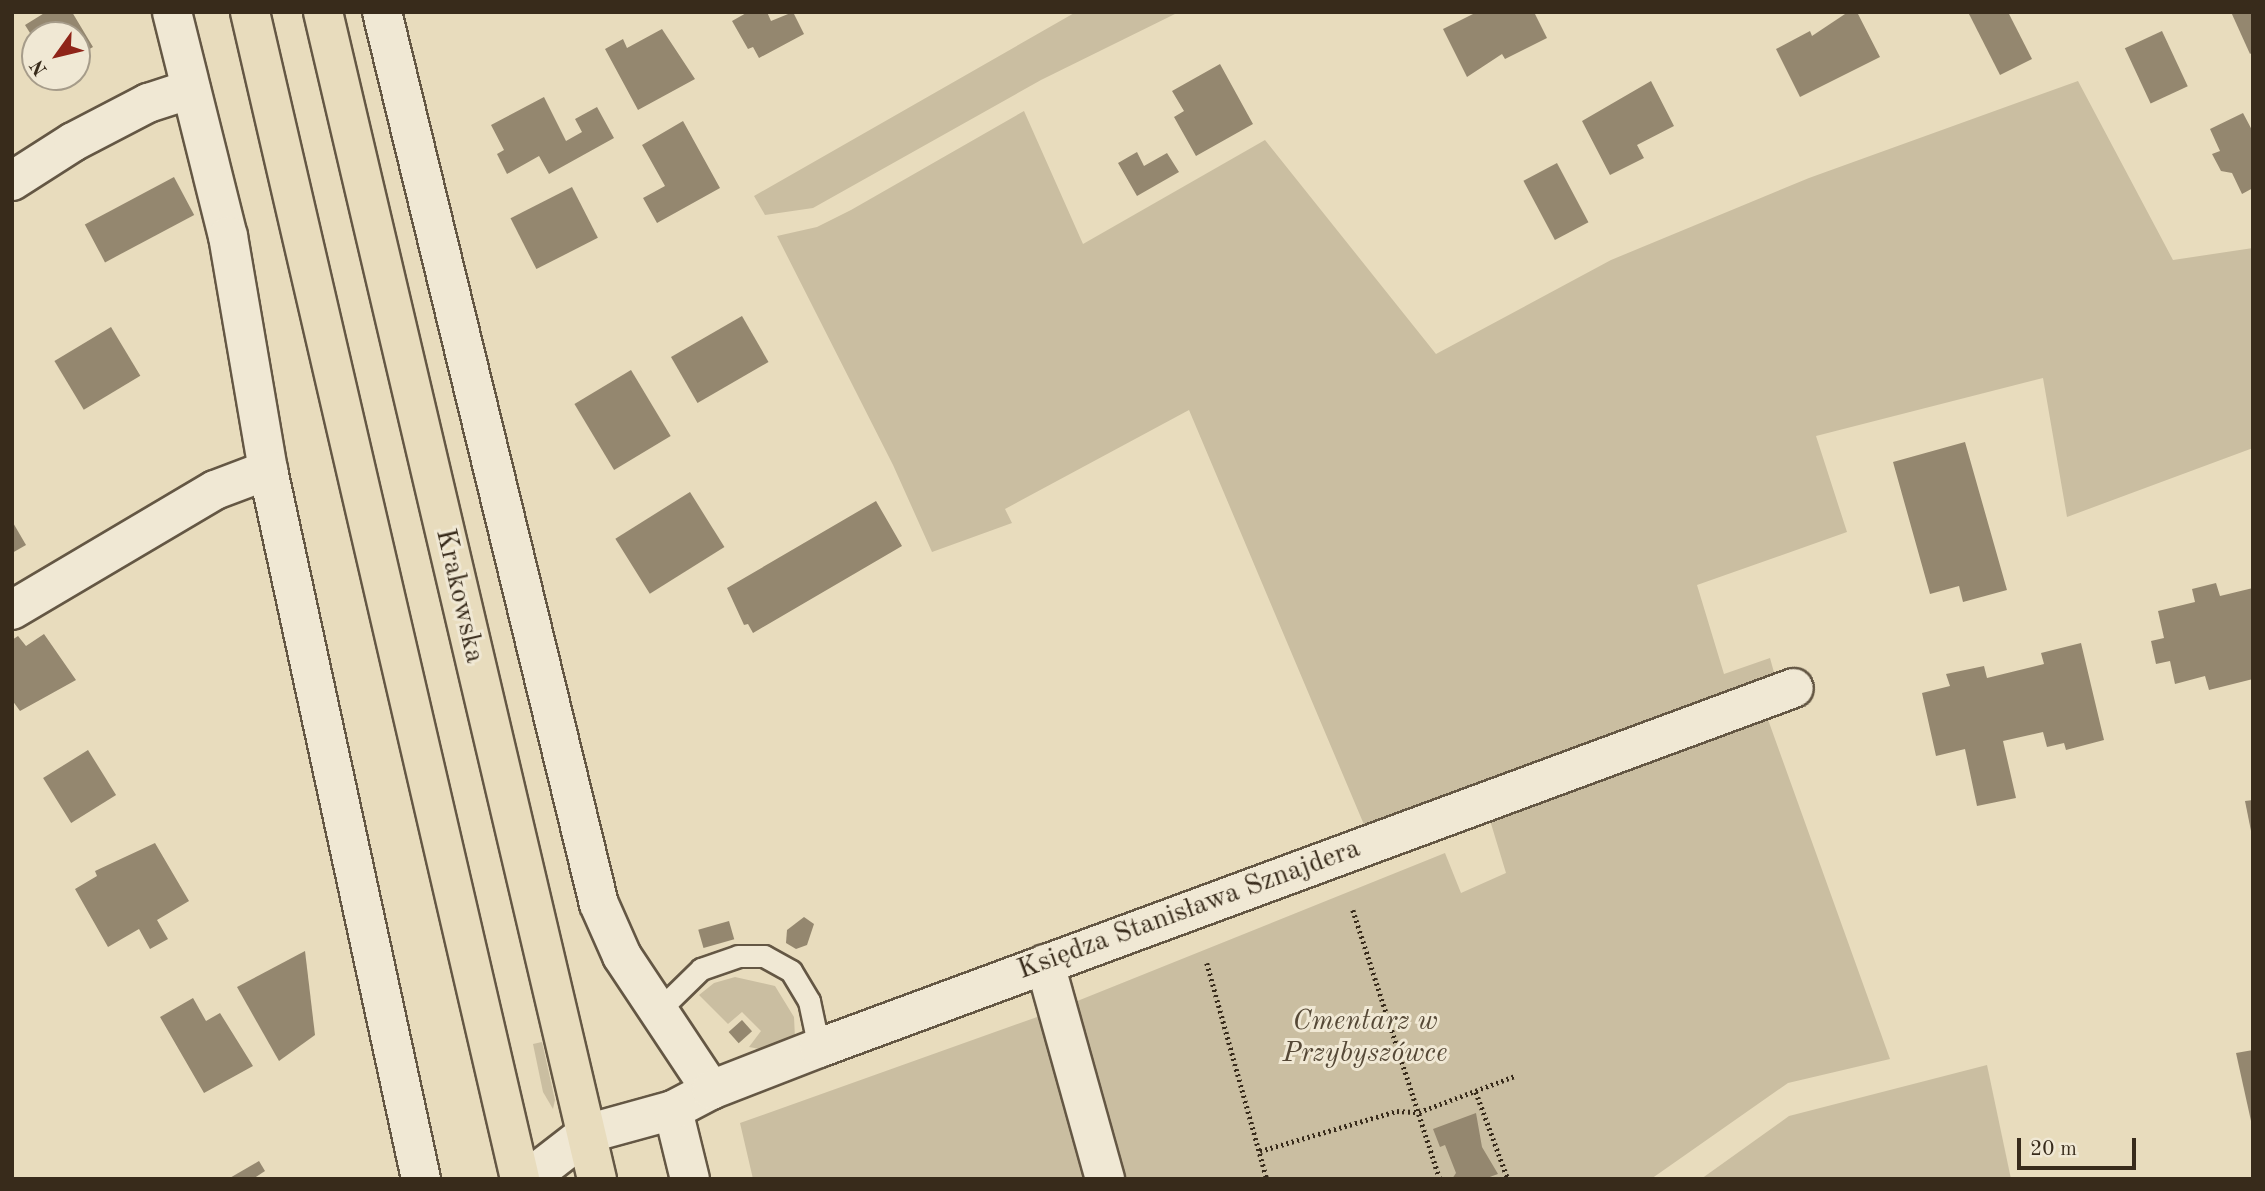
<!DOCTYPE html>
<html>
<head>
<meta charset="utf-8">
<style>
  body { margin:0 }
  #map { position:relative; width:2265px; height:1191px; overflow:hidden; background:#e8dcbd; font-family:"Old Standard TT",serif }
  div>[style] { position:absolute }
  .green>* { inset:0; background:#cabea1 }
  .building>* { inset:0; background:#94876f; transform-origin:0 0 }
  .path>* { height:4.5px; margin-top:-2.25px; transform-origin:0; background:repeating-linear-gradient(90deg,#382b1b 0 2px,transparent 0 5.5px) }
  .roads { filter:drop-shadow(2px 0 #645744) drop-shadow(-2px 0 #645744) drop-shadow(0 2px #645744) drop-shadow(0 -2px #645744) }
  .lane>* { height:21px; margin:-10.5px; padding:0 10.5px; transform-origin:10.5px; border-radius:10.5px; background:#f0e8d4 }
  .street>* { height:38px; margin:-19px; padding:0 19px; transform-origin:19px; border-radius:19px; background:#f0e8d4 }
  .primary>* { height:38px; margin:-19px; padding:0 19px; transform-origin:19px; border-radius:19px; background:#e8dcbd }
  span { translate:-50% -50%; white-space:nowrap; text-align:center; line-height:1.15; -webkit-text-stroke:6px #f0e8d4; paint-order:stroke }
  .street-label { font-size:28px; color:#382b1b }
  .park-label { font-size:28px; color:#554836; font-style:italic }
  .frame { position:absolute; inset:0; border:14px solid #382b1b; pointer-events:none }
  .north { position:absolute; left:21px; top:21px; width:70px; height:70px; box-sizing:border-box; background:#f0e8d4; border:2px solid #a69c8a; border-radius:50%; rotate:236deg; font-size:19px; font-weight:700; line-height:28px; text-align:center; color:#382b1b }
  .north::after { content:''; display:block; margin:auto; width:24px; height:32px; background:#8f2418; clip-path:polygon(50% 0,100% 100%,50% 72%,0 100%) }
  .scale { position:absolute; left:2017px; top:1138px; width:119px; height:32px; box-sizing:border-box; border:4px solid #382b1b; border-top:0; padding-left:9px; font-size:21px; line-height:24px; white-space:nowrap; color:#382b1b; -webkit-text-stroke:5px #f0e8d4; paint-order:stroke }
</style>
</head>
<body>
<div id="map">
  <div class="green">
    <i style="clip-path:polygon(1076px 12px,1179px 12px,1041px 80px,813px 208px,765px 215px,754px 196px)"></i>
    <i style="clip-path:polygon(2078px 81px,2173px 260px,2253px 248px,2253px 448px,2067px 517px,2043px 378px,1816px 436px,1847px 532px,1697px 585px,1724px 674px,1770px 658px,1775px 676px,1365px 827px,1189px 410px,1005px 509px,1012px 523px,932px 552px,893px 465px,777px 236px,817px 227px,851px 210px,1024px 111px,1083px 244px,1265px 140px,1436px 354px,1611px 260px,1809px 178px)"></i>
    <i style="clip-path:polygon(1766px 714px,1890px 1059px,1788px 1083px,1651px 1179px,753px 1179px,740px 1123px,1040px 1016px,1445px 853px,1461px 893px,1506px 873px,1489px 817px)"></i>
    <i style="clip-path:polygon(735px 977px,775px 986px,794px 1017px,795px 1038px,765px 1050px,749px 1047px,761px 1031px,742px 1012px,728px 1024px,699px 995px,714px 983px)"></i>
    <i style="clip-path:polygon(542px 1042px,555px 1100px,553px 1109px,543px 1092px,533px 1044px)"></i>
    <i style="clip-path:polygon(1987px 1065px,2011px 1179px,1701px 1179px,1789px 1116px)"></i>
  </div>
  <div class="building">
    <i style="clip-path:polygon(46px 12px,72px 12px,93px 47px,77px 56px,77px 35px,35px 35px,35px 41px,25px 25px)"></i>
    <i style="clip-path:polygon(748px 12px,767px 12px,771px 21px,793px 12px,804px 34px,759px 58px,753px 47px,748px 49px,732px 21px)"></i>
    <i style="clip-path:polygon(1477px 12px,1534px 12px,1547px 38px,1505px 59px,1502px 54px,1467px 77px,1443px 29px)"></i>
    <i style="clip-path:polygon(1848px 12px,1857px 12px,1880px 57px,1800px 97px,1776px 49px,1810px 31px,1812px 36px)"></i>
    <i style="clip-path:polygon(1968px 12px,2008px 12px,2032px 59px,2000px 75px)"></i>
    <i style="clip-path:polygon(2231px 12px,2253px 12px,2253px 52px,2250px 54px)"></i>
    <i style="clip-path:polygon(662px 29px,695px 79px,638px 110px,605px 49px,623px 39px,627px 48px)"></i>
    <i style="left:2162px;top:31px;width:61px;height:41px;rotate:65deg"></i>
    <i style="clip-path:polygon(1220px 64px,1253px 124px,1196px 156px,1174px 117px,1184px 111px,1172px 91px)"></i>
    <i style="clip-path:polygon(1651px 81px,1674px 126px,1637px 145px,1644px 158px,1610px 175px,1582px 121px)"></i>
    <i style="clip-path:polygon(544px 97px,566px 141px,582px 132px,575px 119px,597px 107px,614px 138px,549px 174px,539px 156px,507px 174px,497px 154px,504px 150px,491px 125px)"></i>
    <i style="clip-path:polygon(2243px 113px,2253px 132px,2253px 188px,2242px 194px,2232px 173px,2221px 171px,2212px 154px,2220px 151px,2210px 129px)"></i>
    <i style="clip-path:polygon(683px 121px,720px 188px,657px 223px,643px 198px,665px 186px,642px 145px)"></i>
    <i style="clip-path:polygon(1137px 152px,1144px 166px,1167px 153px,1179px 172px,1137px 196px,1118px 163px)"></i>
    <i style="left:1557px;top:163px;width:67px;height:38px;rotate:62deg"></i>
    <i style="left:174px;top:177px;width:43px;height:101px;rotate:62deg"></i>
    <i style="left:572px;top:187px;width:57px;height:69px;rotate:63deg"></i>
    <i style="left:742px;top:316px;width:53px;height:82px;rotate:60deg"></i>
    <i style="left:111px;top:327px;width:57px;height:66px;rotate:59deg"></i>
    <i style="left:631px;top:370px;width:77px;height:66px;rotate:59deg"></i>
    <i style="clip-path:polygon(1965px 442px,2007px 590px,1963px 602px,1959px 586px,1930px 594px,1893px 462px)"></i>
    <i style="left:690px;top:492px;width:65px;height:88px;rotate:58deg"></i>
    <i style="clip-path:polygon(876px 501px,902px 546px,753px 633px,748px 624px,744px 625px,727px 588px)"></i>
    <i style="clip-path:polygon(12px 521px,26px 545px,12px 553px)"></i>
    <i style="clip-path:polygon(2216px 583px,2220px 596px,2253px 588px,2253px 679px,2209px 690px,2205px 676px,2175px 684px,2170px 661px,2156px 664px,2151px 641px,2164px 638px,2158px 611px,2195px 602px,2192px 589px)"></i>
    <i style="clip-path:polygon(44px 634px,76px 680px,20px 711px,12px 700px,12px 640px,18px 636px,26px 646px)"></i>
    <i style="clip-path:polygon(2081px 643px,2104px 740px,2066px 750px,2064px 743px,2047px 747px,2043px 732px,2003px 741px,2016px 798px,1977px 806px,1965px 749px,1936px 756px,1922px 693px,1950px 686px,1946px 674px,1984px 666px,1987px 678px,2044px 664px,2041px 653px)"></i>
    <i style="left:88px;top:750px;width:53px;height:53px;rotate:58deg"></i>
    <i style="clip-path:polygon(2253px 800px,2253px 831px,2251px 831px,2245px 801px)"></i>
    <i style="clip-path:polygon(155px 843px,189px 901px,157px 920px,168px 939px,150px 949px,139px 929px,108px 947px,75px 889px,97px 876px,95px 871px)"></i>
    <i style="clip-path:polygon(804px 917px,814px 924px,807px 945px,796px 949px,786px 943px,787px 930px)"></i>
    <i style="left:729px;top:921px;width:19px;height:32px;rotate:74deg"></i>
    <i style="clip-path:polygon(305px 951px,315px 1035px,279px 1061px,237px 987px)"></i>
    <i style="clip-path:polygon(193px 998px,206px 1021px,220px 1013px,253px 1066px,204px 1093px,160px 1017px)"></i>
    <i style="left:742px;top:1020px;width:15px;height:18px;rotate:48deg"></i>
    <i style="clip-path:polygon(2253px 1050px,2253px 1120px,2251px 1121px,2236px 1053px)"></i>
    <i style="clip-path:polygon(1476px 1113px,1482px 1147px,1498px 1174px,1484px 1179px,1452px 1179px,1456px 1173px,1445px 1145px,1440px 1147px,1433px 1129px)"></i>
    <i style="clip-path:polygon(259px 1161px,265px 1171px,253px 1179px,228px 1179px)"></i>
  </div>
  <div class="path">
    <i style="left:1353px;top:910px;width:283px;rotate:72.1deg"></i>
    <i style="left:1207px;top:963px;width:224px;rotate:74.5deg"></i>
    <i style="left:1476px;top:1092px;width:93px;rotate:69.8deg"></i>
    <i style="left:1260px;top:1151px;width:143px;rotate:-16.3deg"></i>
    <i style="left:1397px;top:1111px;width:22px;rotate:3deg"></i>
    <i style="left:1419px;top:1112px;width:103px;rotate:-20.6deg"></i>
  </div>
  <div class="roads">
    <div class="lane">
      <i style="left:659px;top:1010px;width:59px;rotate:-44.3deg"></i>
      <i style="left:701px;top:969px;width:39px;rotate:-19deg"></i>
      <i style="left:738px;top:956px;width:26px"></i>
      <i style="left:764px;top:956px;width:31px;rotate:29deg"></i>
      <i style="left:791px;top:971px;width:35px;rotate:59deg"></i>
      <i style="left:809px;top:1001px;width:48px;rotate:78deg"></i>
    </div>
    <div class="street">
      <i style="left:172px;top:12px;width:231px;rotate:76deg"></i>
      <i style="left:228px;top:236px;width:237px;rotate:80.3deg"></i>
      <i style="left:268px;top:470px;width:725px;rotate:77.82deg"></i>
      <i style="left:382px;top:12px;width:918px;rotate:76.33deg"></i>
      <i style="left:599px;top:904px;width:57px;rotate:66.1deg"></i>
      <i style="left:622px;top:956px;width:161px;rotate:56.4deg"></i>
      <i style="left:12px;top:181px;width:72px;rotate:-32.6deg"></i>
      <i style="left:73px;top:142px;width:85px;rotate:-27.5deg"></i>
      <i style="left:148px;top:103px;width:45px;rotate:-18deg"></i>
      <i style="left:12px;top:610px;width:236px;rotate:-30.6deg"></i>
      <i style="left:215px;top:490px;width:57px;rotate:-20.7deg"></i>
      <i style="left:1045px;top:964px;width:223px;rotate:74.4deg"></i>
      <i style="left:673px;top:1110px;width:71px;rotate:76.2deg"></i>
      <i style="left:528px;top:1179px;width:73px;rotate:-37.8deg"></i>
      <i style="left:586px;top:1134px;width:90px;rotate:-15.4deg"></i>
      <i style="left:673px;top:1110px;width:43px;rotate:-27.8deg"></i>
      <i style="left:711px;top:1090px;width:116px;rotate:-21.3deg"></i>
      <i style="left:819px;top:1048px;width:1039px;rotate:-20.27deg"></i>
    </div>
    <div class="primary">
      <i style="left:250px;top:12px;width:1198px;rotate:76.97deg"></i>
      <i style="left:323px;top:12px;width:1199px;rotate:76.79deg"></i>
    </div>
  </div>
  <div class="street-label">
    <span style="left:459px;top:596px;rotate:77deg">Krakowska</span>
    <span style="left:1189px;top:910px;rotate:-20deg">Księdza Stanisława Sznajdera</span>
  </div>
  <div class="park-label">
    <span style="left:1365px;top:1038px">Cmentarz w<br>Przybyszówce</span>
  </div>
  <div class="frame"></div>
  <div class="north">N</div>
  <div class="scale">20 m</div>
</div>
</body>
</html>
